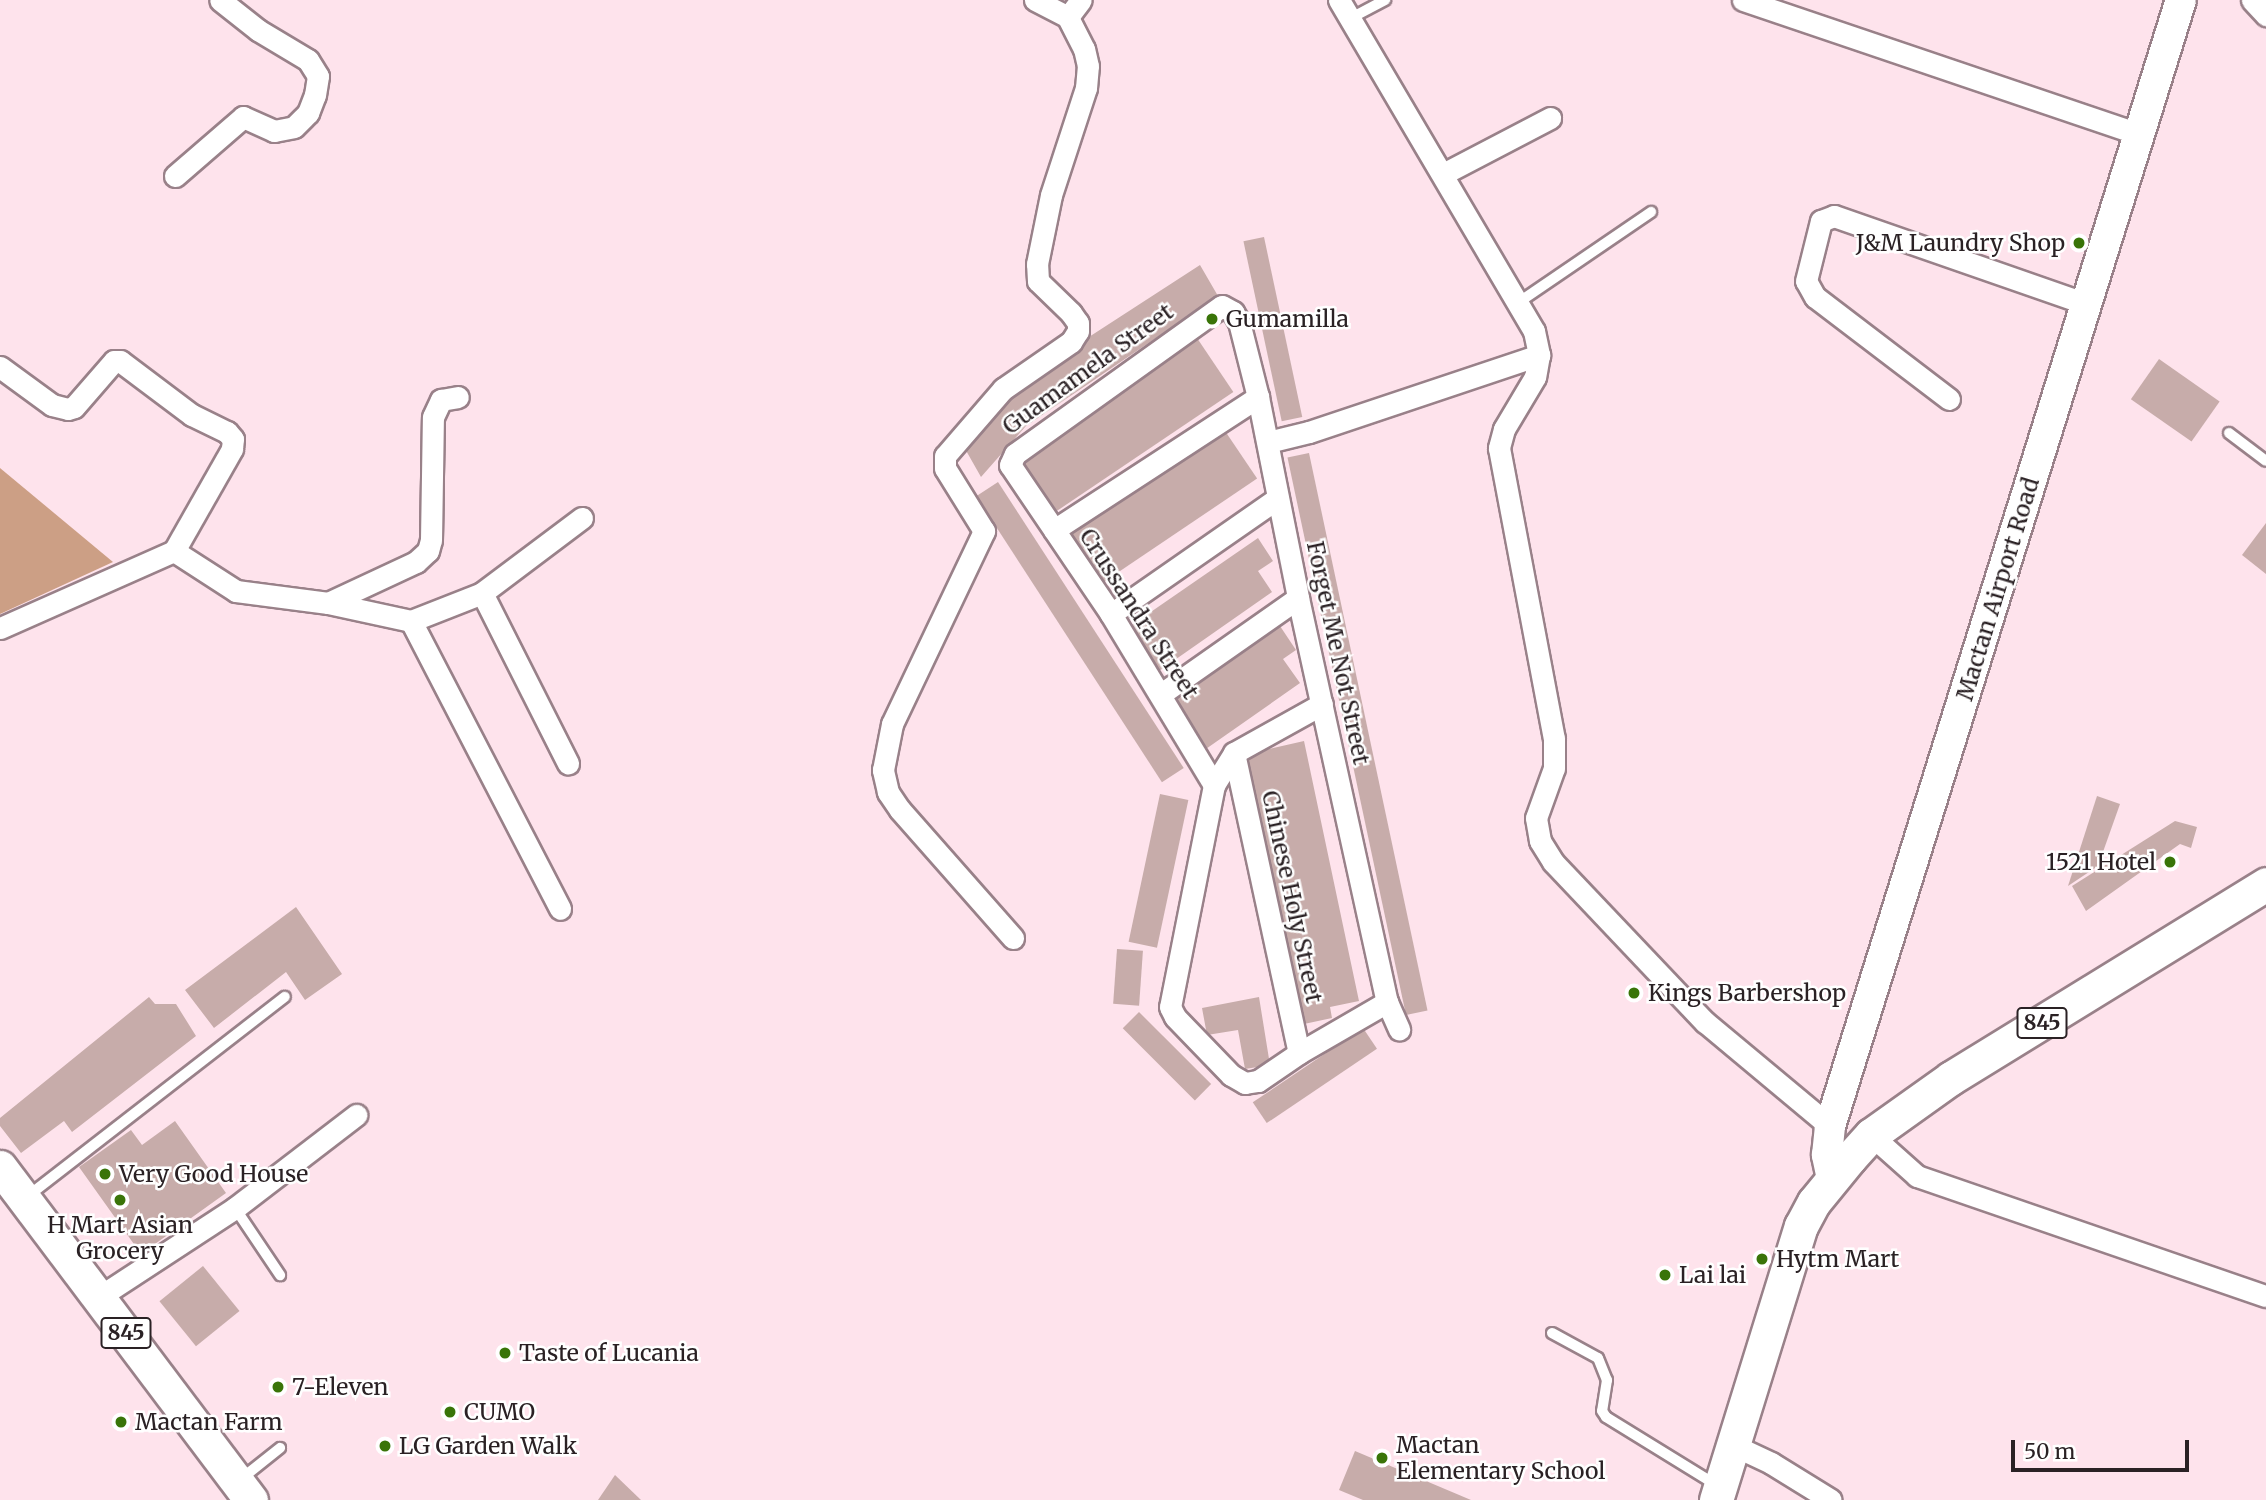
<!DOCTYPE html>
<html>
<head>
<meta charset="utf-8">
<style>
  body { margin:0 }
  #map { position:relative; width:2266px; height:1500px; overflow:hidden; background:#fee3ec; font-family:Merriweather,serif }
  div>[style] { position:absolute }
  .forest>* { inset:0; background:#cc9f85 }
  .building>* { inset:0; background:#c7acaa; transform-origin:0 0 }
  .roads { filter:drop-shadow(2px 0 #998189) drop-shadow(-2px 0 #998189) drop-shadow(0 2px #998189) drop-shadow(0 -2px #998189) }
  .service>* { height:10px; margin:-5px; padding:0 5px; transform-origin:5px; border-radius:5px; background:#fff }
  .minor>* { height:21px; margin:-10.5px; padding:0 10.5px; transform-origin:10.5px; border-radius:10.5px; background:#fff }
  .secondary>* { height:30px; margin:-15px; padding:0 15px; transform-origin:15px; border-radius:15px; background:#fff }
  .primary>* { height:33px; margin:-16.5px; padding:0 16.5px; transform-origin:16.5px; border-radius:16.5px; background:#fff }
  .dots>* { width:19px; height:19px; translate:-50% -50%; box-sizing:border-box; border:4px solid #fff; border-radius:50% }
  span { translate:-50% -50%; white-space:nowrap; text-align:center; line-height:1.15; -webkit-text-stroke:5px #fff; paint-order:stroke }
  .shield-label span { padding:2px 5px; background:#fff; border:2px solid; border-radius:5px; -webkit-text-stroke-width:0 }
  .shield-label { font-size:21px; color:#2a2124; font-weight:700 }
  .poi-label { font-size:23px; color:#2a2124 }
  .right { translate:-100% -50%; text-align:right }
  .left { translate:0 -50%; text-align:left }
  .street-label { font-size:23px; color:#2a2124 }
  .scale { position:absolute; left:2011px; top:1440px; width:178px; height:32px; box-sizing:border-box; border:4px solid #2a2124; border-top:0; padding-left:9px; font-size:21px; line-height:24px; white-space:nowrap; color:#2a2124; -webkit-text-stroke:5px #fff; paint-order:stroke }
</style>
</head>
<body>
<div id="map">
  <div class="forest">
    <i style="clip-path:polygon(0 468px,113px 562px,0 614px)"></i>
  </div>
  <div class="building">
    <i style="left:1264px;top:237px;width:184px;height:21px;rotate:78deg"></i>
    <i style="clip-path:polygon(1200px 265px,1218px 296px,1026px 426px,981px 477px,964px 447px,1007px 390px)"></i>
    <i style="left:1197px;top:338px;width:65px;height:214px;rotate:56deg"></i>
    <i style="left:2159px;top:359px;width:74px;height:49px;rotate:35deg"></i>
    <i style="left:1223px;top:428px;width:61px;height:189px;rotate:56deg"></i>
    <i style="left:1309px;top:453px;width:570px;height:22px;rotate:78deg"></i>
    <i style="left:998px;top:482px;width:341px;height:26px;rotate:57deg"></i>
    <i style="clip-path:polygon(2266px 523px,2266px 574px,2242px 555px)"></i>
    <i style="clip-path:polygon(1258px 538px,1273px 561px,1258px 571px,1272px 592px,1159px 671px,1129px 627px)"></i>
    <i style="clip-path:polygon(1280px 626px,1296px 650px,1283px 659px,1300px 683px,1203px 751px,1170px 702px)"></i>
    <i style="clip-path:polygon(1304px 741px,1359px 1001px,1330px 1007px,1332px 1018px,1304px 1024px,1247px 754px)"></i>
    <i style="left:1160px;top:794px;width:29px;height:151px;rotate:12deg"></i>
    <i style="clip-path:polygon(2097px 796px,2120px 804px,2098px 866px,2068px 886px)"></i>
    <i style="clip-path:polygon(2175px 821px,2197px 827px,2191px 848px,2180px 844px,2086px 911px,2072px 886px)"></i>
    <i style="clip-path:polygon(296px 907px,342px 974px,305px 1000px,286px 972px,214px 1028px,185px 990px)"></i>
    <i style="left:1117px;top:949px;width:26px;height:55px;rotate:4deg"></i>
    <i style="clip-path:polygon(149px 997px,155px 1004px,176px 1004px,196px 1036px,72px 1132px,64px 1121px,21px 1153px,0 1126px,0 1118px)"></i>
    <i style="clip-path:polygon(1259px 997px,1270px 1065px,1245px 1069px,1238px 1030px,1207px 1035px,1202px 1008px)"></i>
    <i style="left:1139px;top:1012px;width:102px;height:23px;rotate:45deg"></i>
    <i style="left:1363px;top:1028px;width:25px;height:133px;rotate:56deg"></i>
    <i style="clip-path:polygon(175px 1121px,226px 1193px,141px 1254px,79px 1167px,131px 1130px,142px 1145px)"></i>
    <i style="left:203px;top:1266px;width:58px;height:56px;rotate:51deg"></i>
    <i style="clip-path:polygon(1355px 1451px,1471px 1500px,1363px 1500px,1339px 1490px)"></i>
    <i style="clip-path:polygon(615px 1475px,641px 1500px,598px 1500px)"></i>
  </div>
  <div class="roads">
    <div class="service">
      <i style="left:1349px;top:19px;width:41px;rotate:-27.8deg"></i>
      <i style="left:1519px;top:302px;width:160px;rotate:-34.3deg"></i>
      <i style="left:2229px;top:433px;width:46px;rotate:37.1deg"></i>
      <i style="left:28px;top:1196px;width:325px;rotate:-37.8deg"></i>
      <i style="left:235px;top:1208px;width:81px;rotate:56.1deg"></i>
      <i style="left:1552px;top:1333px;width:52px;rotate:28.5deg"></i>
      <i style="left:1598px;top:1358px;width:24px;rotate:68deg"></i>
      <i style="left:1607px;top:1380px;width:31px;rotate:99deg"></i>
      <i style="left:1602px;top:1411px;width:7px;rotate:56deg"></i>
      <i style="left:1606px;top:1417px;width:132px;rotate:31.6deg"></i>
      <i style="left:241px;top:1479px;width:50px;rotate:-38.5deg"></i>
    </div>
    <div class="minor">
      <i style="left:1035px;top:0;width:37px;rotate:27deg"></i>
      <i style="left:1068px;top:17px;width:21px;rotate:-53deg"></i>
      <i style="left:1339px;top:0;width:384px;rotate:59.5deg"></i>
      <i style="left:1534px;top:331px;width:25px;rotate:78deg"></i>
      <i style="left:1539px;top:355px;width:22px;rotate:100deg"></i>
      <i style="left:1535px;top:377px;width:61px;rotate:120.8deg"></i>
      <i style="left:1504px;top:429px;width:20px;rotate:105deg"></i>
      <i style="left:1499px;top:448px;width:295px;rotate:79.3deg"></i>
      <i style="left:1554px;top:738px;width:30px;rotate:90deg"></i>
      <i style="left:1554px;top:768px;width:53px;rotate:109.8deg"></i>
      <i style="left:1536px;top:818px;width:23px;rotate:80deg"></i>
      <i style="left:1540px;top:841px;width:25px;rotate:58deg"></i>
      <i style="left:1553px;top:862px;width:221px;rotate:46.5deg"></i>
      <i style="left:1705px;top:1022px;width:163px;rotate:39.8deg"></i>
      <i style="left:1743px;top:0;width:419px;rotate:18.7deg"></i>
      <i style="left:2252px;top:0;width:21px;rotate:47deg"></i>
      <i style="left:1443px;top:174px;width:121px;rotate:-27.6deg"></i>
      <i style="left:175px;top:176px;width:90px;rotate:-40.9deg"></i>
      <i style="left:243px;top:117px;width:34px;rotate:24deg"></i>
      <i style="left:274px;top:131px;width:20px;rotate:-11deg"></i>
      <i style="left:294px;top:127px;width:20px;rotate:-45deg"></i>
      <i style="left:308px;top:113px;width:19px;rotate:-69deg"></i>
      <i style="left:315px;top:95px;width:19px;rotate:-81deg"></i>
      <i style="left:318px;top:76px;width:19px;rotate:-122deg"></i>
      <i style="left:308px;top:60px;width:58px;rotate:-149deg"></i>
      <i style="left:258px;top:30px;width:48px;rotate:-141.7deg"></i>
      <i style="left:0;top:367px;width:64px;rotate:36.2deg"></i>
      <i style="left:52px;top:405px;width:16px;rotate:14deg"></i>
      <i style="left:68px;top:409px;width:6px;rotate:-18deg"></i>
      <i style="left:74px;top:407px;width:61px;rotate:-49deg"></i>
      <i style="left:114px;top:361px;width:6px"></i>
      <i style="left:120px;top:361px;width:90px;rotate:36.9deg"></i>
      <i style="left:192px;top:415px;width:39px;rotate:26deg"></i>
      <i style="left:227px;top:432px;width:9px;rotate:49deg"></i>
      <i style="left:233px;top:439px;width:10px;rotate:96deg"></i>
      <i style="left:232px;top:449px;width:117px;rotate:119.6deg"></i>
      <i style="left:174px;top:551px;width:190px;rotate:156.1deg"></i>
      <i style="left:1949px;top:399px;width:168px;rotate:-142.7deg"></i>
      <i style="left:1815px;top:297px;width:18px;rotate:-119deg"></i>
      <i style="left:1806px;top:281px;width:62px;rotate:-76deg"></i>
      <i style="left:1821px;top:221px;width:14px;rotate:-21deg"></i>
      <i style="left:1834px;top:216px;width:268px;rotate:19.2deg"></i>
      <i style="left:1268px;top:442px;width:42px;rotate:-13.7deg"></i>
      <i style="left:1309px;top:432px;width:243px;rotate:-18.5deg"></i>
      <i style="left:1054px;top:530px;width:244px;rotate:-33.1deg"></i>
      <i style="left:174px;top:551px;width:74px;rotate:32.8deg"></i>
      <i style="left:236px;top:591px;width:93px;rotate:7.4deg"></i>
      <i style="left:328px;top:603px;width:85px;rotate:12.2deg"></i>
      <i style="left:411px;top:621px;width:76px;rotate:-21.5deg"></i>
      <i style="left:482px;top:593px;width:191px;rotate:63.2deg"></i>
      <i style="left:482px;top:593px;width:125px;rotate:-36.9deg"></i>
      <i style="left:328px;top:603px;width:97px;rotate:-25deg"></i>
      <i style="left:416px;top:562px;width:16px;rotate:-43deg"></i>
      <i style="left:428px;top:551px;width:11px;rotate:-75deg"></i>
      <i style="left:431px;top:540px;width:123px;rotate:-89.1deg"></i>
      <i style="left:433px;top:417px;width:19px;rotate:-65deg"></i>
      <i style="left:441px;top:400px;width:17px;rotate:-10deg"></i>
      <i style="left:1111px;top:614px;width:203px;rotate:-34.8deg"></i>
      <i style="left:411px;top:621px;width:324px;rotate:62.6deg"></i>
      <i style="left:1161px;top:694px;width:167px;rotate:-35deg"></i>
      <i style="left:1322px;top:704px;width:101px;rotate:150.9deg"></i>
      <i style="left:1234px;top:753px;width:38px;rotate:122deg"></i>
      <i style="left:1214px;top:785px;width:226px;rotate:101.2deg"></i>
      <i style="left:1170px;top:1007px;width:11px;rotate:63deg"></i>
      <i style="left:1175px;top:1017px;width:81px;rotate:46deg"></i>
      <i style="left:1231px;top:1075px;width:16px;rotate:30deg"></i>
      <i style="left:1245px;top:1083px;width:13px;rotate:-9deg"></i>
      <i style="left:1258px;top:1081px;width:50px;rotate:-34.3deg"></i>
      <i style="left:1299px;top:1053px;width:102px;rotate:-30.1deg"></i>
      <i style="left:1234px;top:753px;width:307px;rotate:77.8deg"></i>
      <i style="left:1214px;top:785px;width:200px;rotate:-121.1deg"></i>
      <i style="left:1111px;top:614px;width:180px;rotate:-124.1deg"></i>
      <i style="left:1010px;top:465px;width:12px;rotate:-66deg"></i>
      <i style="left:1015px;top:454px;width:254px;rotate:-35.6deg"></i>
      <i style="left:1222px;top:306px;width:13px;rotate:29deg"></i>
      <i style="left:1233px;top:312px;width:12px;rotate:59deg"></i>
      <i style="left:1239px;top:322px;width:77px;rotate:75.8deg"></i>
      <i style="left:1258px;top:397px;width:205px;rotate:78.7deg"></i>
      <i style="left:1298px;top:598px;width:414px;rotate:77.6deg"></i>
      <i style="left:1387px;top:1002px;width:30px;rotate:66deg"></i>
      <i style="left:1013px;top:938px;width:171px;rotate:-131.4deg"></i>
      <i style="left:900px;top:810px;width:22px;rotate:-124deg"></i>
      <i style="left:888px;top:792px;width:23px;rotate:-103deg"></i>
      <i style="left:883px;top:770px;width:47px;rotate:-78.9deg"></i>
      <i style="left:892px;top:724px;width:214px;rotate:-64.5deg"></i>
      <i style="left:984px;top:531px;width:74px;rotate:-121.8deg"></i>
      <i style="left:945px;top:468px;width:12px;rotate:-90deg"></i>
      <i style="left:945px;top:456px;width:89px;rotate:-49.1deg"></i>
      <i style="left:1003px;top:389px;width:83px;rotate:-34.7deg"></i>
      <i style="left:1071px;top:342px;width:13px;rotate:-58deg"></i>
      <i style="left:1078px;top:331px;width:8px;rotate:-90deg"></i>
      <i style="left:1078px;top:323px;width:12px;rotate:-125deg"></i>
      <i style="left:1071px;top:313px;width:46px;rotate:-135.9deg"></i>
      <i style="left:1038px;top:281px;width:17px;rotate:-93deg"></i>
      <i style="left:1037px;top:264px;width:70px;rotate:-78.5deg"></i>
      <i style="left:1051px;top:195px;width:113px;rotate:-71.9deg"></i>
      <i style="left:1086px;top:88px;width:22px;rotate:-85deg"></i>
      <i style="left:1088px;top:66px;width:17px;rotate:-103deg"></i>
      <i style="left:1084px;top:49px;width:36px;rotate:-117deg"></i>
      <i style="left:1871px;top:1135px;width:62px;rotate:41.7deg"></i>
      <i style="left:1917px;top:1176px;width:369px;rotate:19deg"></i>
      <i style="left:99px;top:1297px;width:163px;rotate:-33.2deg"></i>
      <i style="left:235px;top:1208px;width:153px;rotate:-37.5deg"></i>
      <i style="left:1735px;top:1446px;width:40px;rotate:25deg"></i>
      <i style="left:1771px;top:1463px;width:70px;rotate:31.7deg"></i>
    </div>
    <div class="secondary">
      <i style="left:1832px;top:1179px;width:25px;rotate:-102deg"></i>
      <i style="left:1827px;top:1155px;width:29px;rotate:-84deg"></i>
      <i style="left:1830px;top:1126px;width:1179px;rotate:-72.69deg"></i>
    </div>
    <div class="primary">
      <i style="left:0;top:1167px;width:417px;rotate:53deg"></i>
      <i style="left:1716px;top:1500px;width:287px;rotate:-72.8deg"></i>
      <i style="left:1801px;top:1226px;width:27px;rotate:-62deg"></i>
      <i style="left:1814px;top:1202px;width:57px;rotate:-50.7deg"></i>
      <i style="left:1850px;top:1158px;width:31px;rotate:-48deg"></i>
      <i style="left:1871px;top:1135px;width:98px;rotate:-35.5deg"></i>
      <i style="left:1951px;top:1078px;width:370px;rotate:-31.6deg"></i>
    </div>
  </div>
  <div class="dots">
    <i style="left:2079px;top:243px;background:#397408"></i>
    <i style="left:1212px;top:319px;background:#397408"></i>
    <i style="left:2170px;top:862px;background:#397408"></i>
    <i style="left:1634px;top:993px;background:#397408"></i>
    <i style="left:105px;top:1174px;background:#397408"></i>
    <i style="left:120px;top:1200px;background:#397408"></i>
    <i style="left:1762px;top:1259px;background:#397408"></i>
    <i style="left:1665px;top:1275px;background:#397408"></i>
    <i style="left:505px;top:1353px;background:#397408"></i>
    <i style="left:278px;top:1387px;background:#397408"></i>
    <i style="left:450px;top:1412px;background:#397408"></i>
    <i style="left:121px;top:1422px;background:#397408"></i>
    <i style="left:385px;top:1446px;background:#397408"></i>
    <i style="left:1382px;top:1458px;background:#397408"></i>
  </div>
  <div class="shield-label">
    <span style="left:2042px;top:1023px">845</span>
    <span style="left:126px;top:1333px">845</span>
  </div>
  <div class="poi-label">
    <span class="right" style="left:2065px;top:243px">J&amp;M Laundry Shop</span>
    <span class="left" style="left:1226px;top:319px">Gumamilla</span>
    <span class="right" style="left:2156px;top:862px">1521 Hotel</span>
    <span class="left" style="left:1648px;top:993px">Kings Barbershop</span>
    <span class="left" style="left:119px;top:1174px">Very Good House</span>
    <span style="left:120px;top:1238px">H Mart Asian<br>Grocery</span>
    <span class="left" style="left:1776px;top:1259px">Hytm Mart</span>
    <span class="left" style="left:1679px;top:1275px">Lai lai</span>
    <span class="left" style="left:519px;top:1353px">Taste of Lucania</span>
    <span class="left" style="left:292px;top:1387px">7-Eleven</span>
    <span class="left" style="left:464px;top:1412px">CUMO</span>
    <span class="left" style="left:135px;top:1422px">Mactan Farm</span>
    <span class="left" style="left:1396px;top:1458px">Mactan<br>Elementary School</span>
    <span class="left" style="left:399px;top:1446px">LG Garden Walk</span>
  </div>
  <div class="street-label">
    <span style="left:1088px;top:369px;rotate:-36deg">Guamamela Street</span>
    <span style="left:1998px;top:589px;rotate:-73deg">Mactan Airport Road</span>
    <span style="left:1139px;top:614px;rotate:57deg">Crussandra Street</span>
    <span style="left:1338px;top:653px;rotate:78deg">Forget Me Not Street</span>
    <span style="left:1292px;top:897px;rotate:78deg">Chinese Holy Street</span>
  </div>
  <div class="scale">50 m</div>
</div>
</body>
</html>
